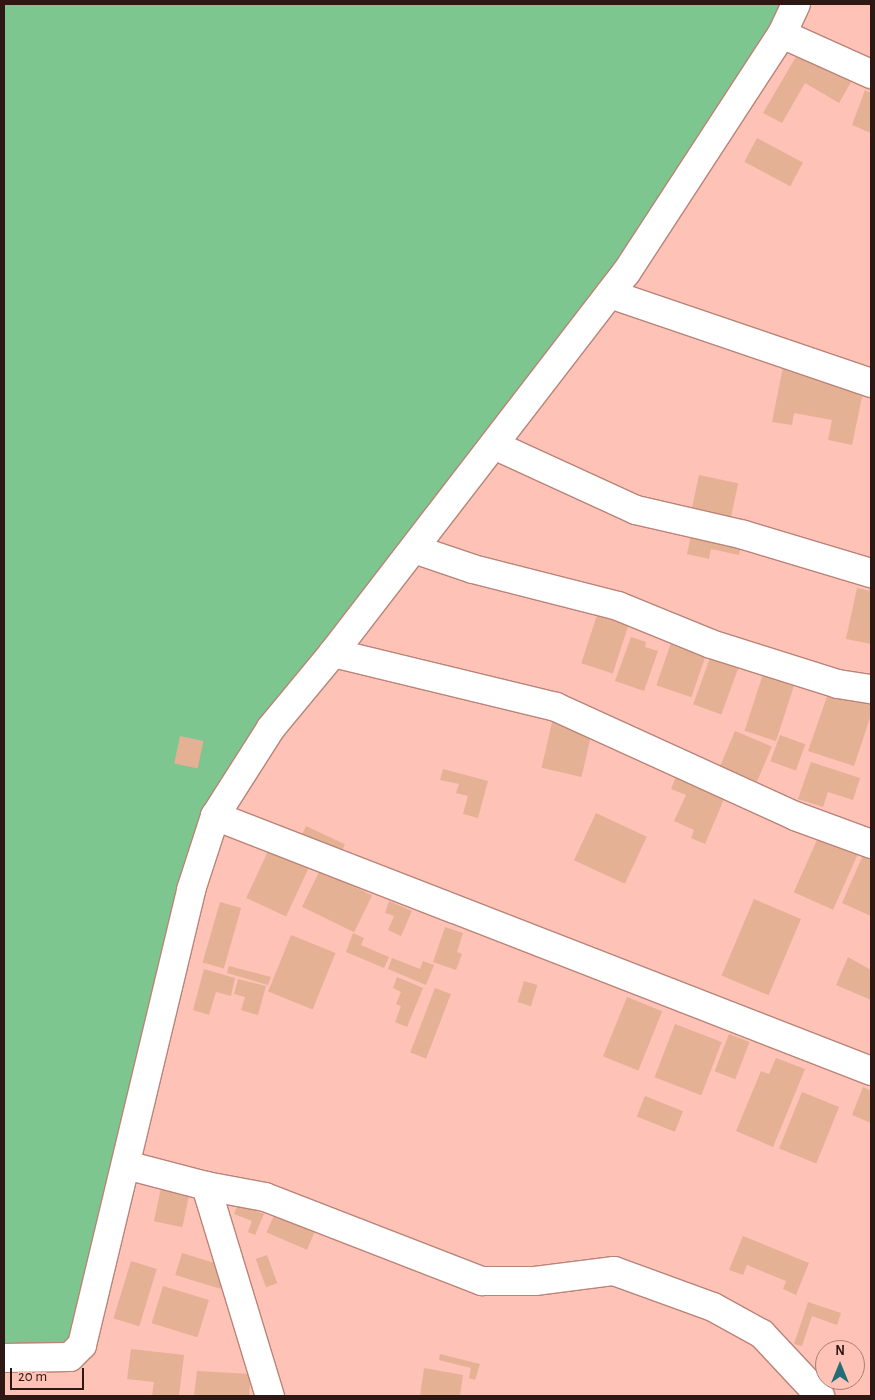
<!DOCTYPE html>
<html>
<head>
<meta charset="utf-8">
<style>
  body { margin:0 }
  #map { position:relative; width:875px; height:1400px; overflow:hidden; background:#fec2b7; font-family:"Alegreya Sans",sans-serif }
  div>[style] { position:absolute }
  .green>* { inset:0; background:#7ec68f }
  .building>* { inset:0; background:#e4b195; transform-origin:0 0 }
  .roads { filter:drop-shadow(1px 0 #ba8378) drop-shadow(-1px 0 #ba8378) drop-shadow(0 1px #ba8378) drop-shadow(0 -1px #ba8378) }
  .minor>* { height:28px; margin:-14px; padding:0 14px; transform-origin:14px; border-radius:14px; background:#fff }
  span { translate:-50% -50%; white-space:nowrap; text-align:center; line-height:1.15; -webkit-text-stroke:5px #fec2b7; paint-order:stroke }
  .frame { position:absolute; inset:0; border:5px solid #2d1814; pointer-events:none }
  .north { position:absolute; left:815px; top:1340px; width:50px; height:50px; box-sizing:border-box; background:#fec2b7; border:1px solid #aa7e76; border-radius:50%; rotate:0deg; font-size:14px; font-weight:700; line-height:20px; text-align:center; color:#2d1814 }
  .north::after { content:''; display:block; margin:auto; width:18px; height:22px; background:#246c78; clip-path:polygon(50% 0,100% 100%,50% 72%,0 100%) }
  .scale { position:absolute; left:10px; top:1368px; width:74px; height:22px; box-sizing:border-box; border:2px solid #2d1814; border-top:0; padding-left:6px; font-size:15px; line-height:18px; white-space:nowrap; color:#2d1814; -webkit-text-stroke:4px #fec2b7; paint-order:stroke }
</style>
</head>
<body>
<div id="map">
  <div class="green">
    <i style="clip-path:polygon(4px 4px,796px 4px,720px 126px,215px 816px,82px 1345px,4px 1358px)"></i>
  </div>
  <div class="building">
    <i style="clip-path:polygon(801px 48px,854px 77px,839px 103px,805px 83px,782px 123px,763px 113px)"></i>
    <i style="clip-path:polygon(865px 90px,871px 93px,871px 133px,852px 125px)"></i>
    <i style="left:757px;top:138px;width:52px;height:27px;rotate:28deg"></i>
    <i style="clip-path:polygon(783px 367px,865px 383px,852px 445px,828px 440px,832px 420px,794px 413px,792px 425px,772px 422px)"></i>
    <i style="left:699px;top:475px;width:40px;height:37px;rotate:12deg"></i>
    <i style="clip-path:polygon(692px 530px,742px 541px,739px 555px,711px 549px,709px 559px,687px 554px)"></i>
    <i style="clip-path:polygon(857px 588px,871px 591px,871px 644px,846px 639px)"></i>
    <i style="left:598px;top:612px;width:33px;height:54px;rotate:18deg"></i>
    <i style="clip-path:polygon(631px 637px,646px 642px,645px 647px,658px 651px,644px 691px,615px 681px)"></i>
    <i style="left:673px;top:637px;width:37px;height:51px;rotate:19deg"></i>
    <i style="left:714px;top:647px;width:30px;height:61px;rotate:20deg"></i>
    <i style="left:765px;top:668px;width:33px;height:66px;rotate:18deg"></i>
    <i style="clip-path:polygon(830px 688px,871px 702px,871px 715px,854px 766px,808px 751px)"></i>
    <i style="left:553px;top:718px;width:41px;height:51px;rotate:13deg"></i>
    <i style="left:735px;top:731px;width:40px;height:38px;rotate:23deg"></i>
    <i style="left:780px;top:735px;width:27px;height:28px;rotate:20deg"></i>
    <i style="left:180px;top:736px;width:24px;height:28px;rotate:12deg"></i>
    <i style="clip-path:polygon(811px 762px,860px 778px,853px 800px,828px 792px,823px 807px,798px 799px)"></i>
    <i style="clip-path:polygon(443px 769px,488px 781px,478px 818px,463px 814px,468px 796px,456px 793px,459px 784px,440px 780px)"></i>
    <i style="clip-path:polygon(678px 771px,727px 792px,705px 844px,691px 838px,694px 830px,674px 821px,686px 795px,671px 789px)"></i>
    <i style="left:596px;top:813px;width:56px;height:52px;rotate:25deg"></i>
    <i style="left:306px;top:826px;width:43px;height:14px;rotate:25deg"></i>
    <i style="left:821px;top:831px;width:43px;height:67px;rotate:24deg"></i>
    <i style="clip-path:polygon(867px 846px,871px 848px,871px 916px,842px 903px)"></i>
    <i style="left:269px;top:849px;width:44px;height:54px;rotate:25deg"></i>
    <i style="left:320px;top:870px;width:58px;height:41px;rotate:26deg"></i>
    <i style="left:754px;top:899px;width:51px;height:83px;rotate:23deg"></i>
    <i style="clip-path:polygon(389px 901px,412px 911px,401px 936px,388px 930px,394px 916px,385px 913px)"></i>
    <i style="left:220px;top:902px;width:22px;height:63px;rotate:16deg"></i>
    <i style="clip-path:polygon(445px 927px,463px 933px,457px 952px,462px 954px,456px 970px,433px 962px)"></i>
    <i style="clip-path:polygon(353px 933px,364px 938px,361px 945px,389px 957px,384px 968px,346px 952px)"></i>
    <i style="left:291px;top:935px;width:48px;height:61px;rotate:22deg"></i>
    <i style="clip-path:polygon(848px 957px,871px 970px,871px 1000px,836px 985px)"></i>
    <i style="clip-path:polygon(392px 958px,420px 969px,423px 961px,434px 965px,426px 985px,388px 969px)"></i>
    <i style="clip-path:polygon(229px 966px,271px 977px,268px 985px,227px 973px)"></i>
    <i style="clip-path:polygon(204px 969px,235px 978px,231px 996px,216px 992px,209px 1015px,193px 1010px)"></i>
    <i style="clip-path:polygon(397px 977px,423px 988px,407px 1027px,395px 1022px,401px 1006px,396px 1004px,401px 992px,393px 988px)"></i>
    <i style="clip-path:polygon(238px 979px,266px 986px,258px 1015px,241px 1010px,245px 997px,234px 994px)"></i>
    <i style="left:524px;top:981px;width:14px;height:22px;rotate:17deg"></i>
    <i style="left:435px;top:988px;width:17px;height:69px;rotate:21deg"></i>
    <i style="left:627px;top:997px;width:38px;height:64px;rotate:22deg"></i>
    <i style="left:675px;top:1024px;width:50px;height:57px;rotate:21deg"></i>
    <i style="left:729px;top:1034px;width:22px;height:40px;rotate:21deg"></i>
    <i style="clip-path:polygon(776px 1058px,805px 1069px,773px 1147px,736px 1131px,761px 1071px,769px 1074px)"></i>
    <i style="clip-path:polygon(863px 1087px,871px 1091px,871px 1123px,852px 1115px)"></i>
    <i style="left:802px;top:1092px;width:40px;height:61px;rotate:22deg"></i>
    <i style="left:645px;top:1096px;width:41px;height:22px;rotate:22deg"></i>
    <i style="left:161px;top:1188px;width:29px;height:34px;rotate:12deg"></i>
    <i style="clip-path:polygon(238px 1204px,264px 1214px,255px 1235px,248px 1232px,252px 1221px,234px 1214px)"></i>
    <i style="left:274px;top:1215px;width:44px;height:19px;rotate:23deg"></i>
    <i style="clip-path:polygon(743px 1236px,809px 1263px,796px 1295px,783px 1289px,786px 1281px,747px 1265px,743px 1275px,729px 1270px)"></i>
    <i style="left:182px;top:1253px;width:47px;height:23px;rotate:17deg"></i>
    <i style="left:267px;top:1255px;width:30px;height:12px;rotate:70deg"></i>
    <i style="left:131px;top:1261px;width:27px;height:60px;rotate:17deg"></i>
    <i style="left:163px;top:1286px;width:48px;height:39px;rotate:17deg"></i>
    <i style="clip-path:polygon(808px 1302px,841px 1313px,837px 1325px,812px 1316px,802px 1346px,794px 1344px)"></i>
    <i style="clip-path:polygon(131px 1349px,184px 1355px,179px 1396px,152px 1396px,154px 1382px,127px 1379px)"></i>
    <i style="clip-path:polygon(440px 1354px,480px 1364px,475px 1380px,469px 1378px,471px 1368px,439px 1360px)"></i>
    <i style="clip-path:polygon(424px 1368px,463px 1375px,460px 1396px,420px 1396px)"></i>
    <i style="clip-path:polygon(197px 1371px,251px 1374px,249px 1396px,194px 1396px)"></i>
  </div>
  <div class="roads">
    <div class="minor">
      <i style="left:782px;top:34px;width:98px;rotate:24.2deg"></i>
      <i style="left:610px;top:294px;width:276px;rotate:18.8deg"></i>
      <i style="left:494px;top:445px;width:156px;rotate:24.6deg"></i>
      <i style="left:636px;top:510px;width:111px;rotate:13deg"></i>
      <i style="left:744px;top:535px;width:133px;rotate:16.7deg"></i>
      <i style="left:414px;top:549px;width:62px;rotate:18.7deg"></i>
      <i style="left:473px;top:569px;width:150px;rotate:14.3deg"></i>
      <i style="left:618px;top:606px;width:100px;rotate:22.2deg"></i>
      <i style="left:711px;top:644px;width:133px;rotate:17.5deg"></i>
      <i style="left:838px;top:684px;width:33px;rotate:9deg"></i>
      <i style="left:333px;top:653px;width:229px;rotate:13.6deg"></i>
      <i style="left:556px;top:707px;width:263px;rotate:24.5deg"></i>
      <i style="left:795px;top:816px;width:81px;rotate:20.2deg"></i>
      <i style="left:215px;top:816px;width:704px;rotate:21.24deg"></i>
      <i style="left:126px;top:1165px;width:83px;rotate:14.7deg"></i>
      <i style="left:206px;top:1186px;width:60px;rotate:10.6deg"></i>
      <i style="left:265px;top:1197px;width:233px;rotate:21.2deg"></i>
      <i style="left:482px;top:1281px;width:53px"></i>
      <i style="left:535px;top:1281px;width:80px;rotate:-7.2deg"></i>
      <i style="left:614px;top:1271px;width:105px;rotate:20deg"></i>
      <i style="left:713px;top:1307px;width:56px;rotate:28.9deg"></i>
      <i style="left:762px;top:1334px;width:85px;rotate:46.9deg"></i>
      <i style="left:206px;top:1186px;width:220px;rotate:73.1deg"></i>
      <i style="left:4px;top:1358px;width:66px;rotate:-0.9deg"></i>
      <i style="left:70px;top:1357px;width:17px;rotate:-45deg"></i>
      <i style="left:82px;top:1345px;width:468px;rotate:-76.5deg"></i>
      <i style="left:191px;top:890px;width:78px;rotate:-72deg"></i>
      <i style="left:215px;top:816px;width:104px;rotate:-57.5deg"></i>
      <i style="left:271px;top:728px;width:97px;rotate:-50.4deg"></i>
      <i style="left:333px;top:653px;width:480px;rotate:-52.4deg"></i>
      <i style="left:626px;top:273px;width:285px;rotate:-56.9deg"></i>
      <i style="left:782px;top:34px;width:33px;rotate:-65deg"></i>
    </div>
  </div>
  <div class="frame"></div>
  <div class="north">N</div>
  <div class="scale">20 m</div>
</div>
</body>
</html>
